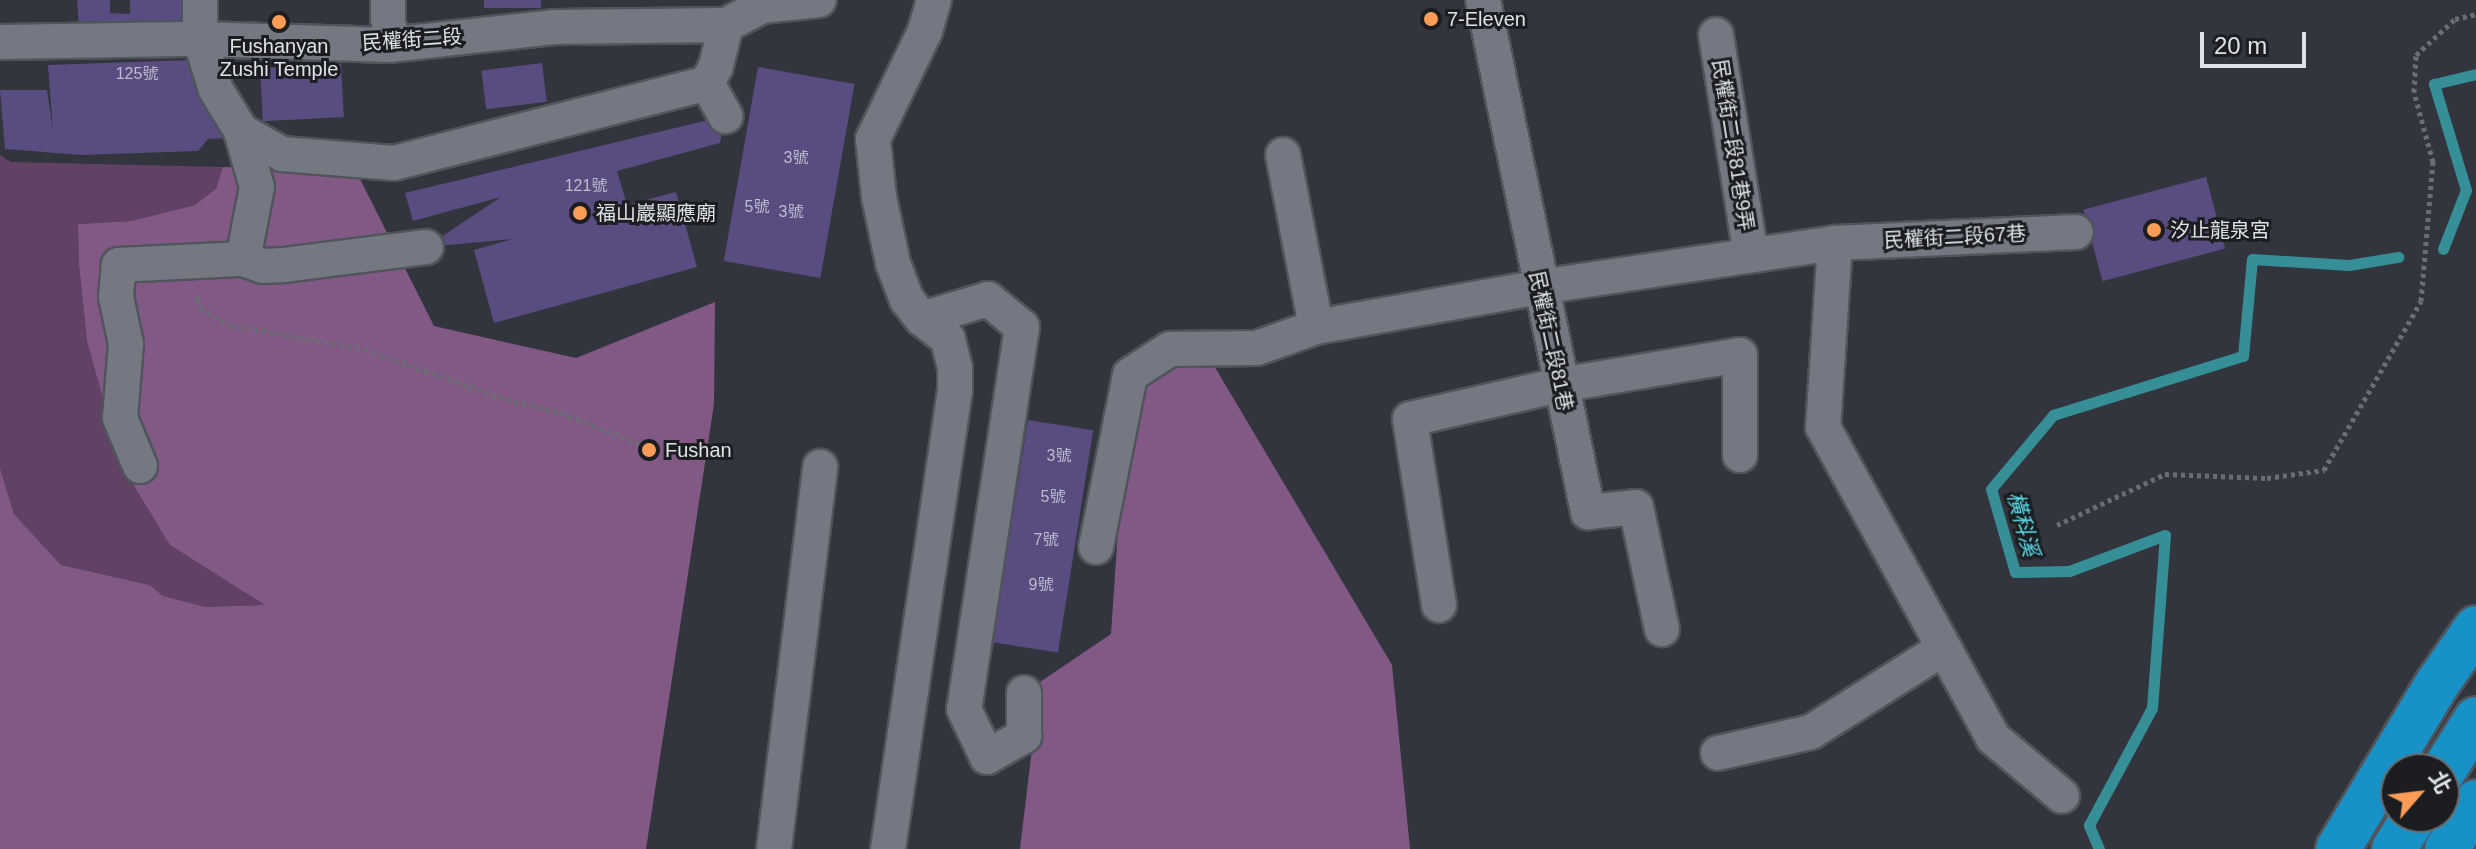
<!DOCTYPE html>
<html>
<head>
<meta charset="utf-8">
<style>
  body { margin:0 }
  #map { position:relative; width:2476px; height:849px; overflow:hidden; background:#32353d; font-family:Arial,"Noto Sans TC",sans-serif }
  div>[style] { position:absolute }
  .green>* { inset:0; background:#624264 }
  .forest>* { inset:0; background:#825985 }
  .stream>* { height:11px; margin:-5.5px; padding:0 5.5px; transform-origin:5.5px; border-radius:5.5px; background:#368e97 }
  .building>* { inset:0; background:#594c80; transform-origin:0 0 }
  .path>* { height:5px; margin-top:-2.5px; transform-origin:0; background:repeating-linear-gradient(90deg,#6a6d74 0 4px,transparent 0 8px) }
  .roads { filter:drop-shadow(2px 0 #50545b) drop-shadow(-2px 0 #50545b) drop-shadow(0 2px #50545b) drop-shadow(0 -2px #50545b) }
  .minor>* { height:34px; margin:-17px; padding:0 17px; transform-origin:17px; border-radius:17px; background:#747882 }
  .highway>* { height:44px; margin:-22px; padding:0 22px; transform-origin:22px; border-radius:22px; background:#1791c6 }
  .dots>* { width:22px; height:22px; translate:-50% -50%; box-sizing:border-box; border:4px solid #1b1d21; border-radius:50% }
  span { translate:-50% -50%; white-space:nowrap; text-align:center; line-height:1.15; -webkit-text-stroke:6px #1b1d21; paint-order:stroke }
  .number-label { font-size:16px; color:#bebccd }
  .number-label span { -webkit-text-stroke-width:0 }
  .poi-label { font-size:20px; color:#dfe2e7 }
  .left { translate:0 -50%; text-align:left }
  .street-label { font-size:20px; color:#dfe2e7 }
  .water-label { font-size:22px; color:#59d9e7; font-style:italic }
  .north { position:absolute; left:2380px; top:753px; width:80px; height:80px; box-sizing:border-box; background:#1b1d21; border:2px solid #696c70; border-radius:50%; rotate:62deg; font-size:22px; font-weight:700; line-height:32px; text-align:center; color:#dfe2e7 }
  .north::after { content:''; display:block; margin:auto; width:28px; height:36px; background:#fd9c56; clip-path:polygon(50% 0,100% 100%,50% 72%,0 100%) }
  .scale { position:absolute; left:2200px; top:32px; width:106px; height:36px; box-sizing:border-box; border:4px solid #dfe2e7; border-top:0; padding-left:10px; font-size:24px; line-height:28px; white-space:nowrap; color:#dfe2e7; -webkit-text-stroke:6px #1b1d21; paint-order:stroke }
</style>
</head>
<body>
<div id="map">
  <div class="green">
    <i style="clip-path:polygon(0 155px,11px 162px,223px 167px,217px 189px,195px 205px,131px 221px,78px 224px,79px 265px,87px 341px,170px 545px,267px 605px,206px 607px,163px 596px,150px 585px,61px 565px,14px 514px,0 468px)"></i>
  </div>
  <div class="forest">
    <i style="clip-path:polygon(223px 167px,356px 171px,434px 326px,576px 358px,715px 302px,714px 404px,646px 849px,0 849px,0 468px,14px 514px,61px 565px,150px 585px,163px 596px,206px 607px,265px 605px,170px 545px,122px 466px,87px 341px,79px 265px,78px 224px,131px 221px,195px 205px,216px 189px)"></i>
    <i style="clip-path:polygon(1210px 359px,1392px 665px,1410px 849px,1020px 849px,1040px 682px,1111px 634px,1125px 427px,1154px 366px)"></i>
  </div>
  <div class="stream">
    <i style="left:2443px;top:249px;width:63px;rotate:-68.7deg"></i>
    <i style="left:2466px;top:190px;width:111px;rotate:-106.8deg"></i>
    <i style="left:2434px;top:84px;width:43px;rotate:-13.4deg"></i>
    <i style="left:2099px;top:849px;width:26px;rotate:-113deg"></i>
    <i style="left:2089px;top:825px;width:133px;rotate:-61.7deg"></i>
    <i style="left:2152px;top:708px;width:173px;rotate:-85.7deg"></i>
    <i style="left:2165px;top:535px;width:103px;rotate:159.4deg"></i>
    <i style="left:2069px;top:571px;width:54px;rotate:178.9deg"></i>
    <i style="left:2015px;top:572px;width:86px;rotate:-106.1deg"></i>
    <i style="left:1991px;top:489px;width:97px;rotate:-50deg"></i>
    <i style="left:2053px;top:415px;width:199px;rotate:-17.3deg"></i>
    <i style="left:2243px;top:356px;width:97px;rotate:-84.7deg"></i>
    <i style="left:2252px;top:259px;width:97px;rotate:3.5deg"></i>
    <i style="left:2349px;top:265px;width:50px;rotate:-9.3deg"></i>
  </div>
  <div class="building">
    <i style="clip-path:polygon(77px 0,110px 0,110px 13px,130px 14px,130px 0,185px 0,184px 36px,79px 25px)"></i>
    <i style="left:484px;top:0;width:57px;height:8px"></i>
    <i style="clip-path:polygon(193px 60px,228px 138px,208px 139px,198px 151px,82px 155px,5px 149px,0 90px,47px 90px,53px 130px,48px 65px)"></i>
    <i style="left:542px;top:63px;width:39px;height:61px;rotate:83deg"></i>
    <i style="left:341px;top:64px;width:53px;height:81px;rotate:87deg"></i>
    <i style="left:758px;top:67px;width:98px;height:197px;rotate:10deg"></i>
    <i style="clip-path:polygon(725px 116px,720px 143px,617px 171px,627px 205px,676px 192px,697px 267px,494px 323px,474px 250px,513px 239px,426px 247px,501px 197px,413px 221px,405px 193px)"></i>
    <i style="left:2206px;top:177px;width:74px;height:127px;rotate:75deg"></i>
    <i style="left:1028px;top:420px;width:66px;height:225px;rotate:9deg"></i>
  </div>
  <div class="path">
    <i style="left:199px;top:296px;width:5px;rotate:127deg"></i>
    <i style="left:196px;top:300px;width:9px;rotate:63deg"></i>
    <i style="left:200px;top:308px;width:34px;rotate:30deg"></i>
    <i style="left:230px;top:325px;width:136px;rotate:10.2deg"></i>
    <i style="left:364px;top:349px;width:143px;rotate:19.6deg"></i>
    <i style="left:499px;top:397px;width:64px;rotate:14.5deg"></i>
    <i style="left:561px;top:413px;width:96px;rotate:21.5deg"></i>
    <i style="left:2057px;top:525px;width:119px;rotate:-25.3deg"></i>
    <i style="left:2165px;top:474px;width:102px;rotate:2.2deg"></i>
    <i style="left:2267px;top:478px;width:58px;rotate:-8deg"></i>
    <i style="left:2324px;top:470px;width:195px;rotate:-60.1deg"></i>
    <i style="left:2421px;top:301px;width:140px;rotate:-85.1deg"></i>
    <i style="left:2433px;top:162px;width:73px;rotate:-105.2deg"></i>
    <i style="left:2414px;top:92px;width:37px;rotate:-87deg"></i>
    <i style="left:2416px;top:55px;width:53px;rotate:-42.7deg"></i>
    <i style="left:2455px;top:19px;width:22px;rotate:-13deg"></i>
  </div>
  <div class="roads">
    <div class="minor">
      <i style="left:200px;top:0;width:39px;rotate:90deg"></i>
      <i style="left:200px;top:39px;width:53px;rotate:72.6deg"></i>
      <i style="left:216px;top:90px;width:48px;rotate:58.6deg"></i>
      <i style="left:241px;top:131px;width:58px;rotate:74.1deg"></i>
      <i style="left:257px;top:187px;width:73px;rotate:101deg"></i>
      <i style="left:243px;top:259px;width:21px;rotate:19deg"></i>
      <i style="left:263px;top:266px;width:21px;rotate:-3deg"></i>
      <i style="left:284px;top:265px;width:143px;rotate:-7.2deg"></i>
      <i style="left:388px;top:0;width:45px;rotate:88.7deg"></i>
      <i style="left:1483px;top:0;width:523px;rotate:78.41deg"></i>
      <i style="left:1588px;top:512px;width:48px;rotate:-5.9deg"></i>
      <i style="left:1636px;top:507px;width:125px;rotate:78deg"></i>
      <i style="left:1716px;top:35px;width:223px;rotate:81deg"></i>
      <i style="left:0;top:42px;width:200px;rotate:-0.9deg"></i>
      <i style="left:200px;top:39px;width:189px;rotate:1.8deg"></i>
      <i style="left:389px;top:45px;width:166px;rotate:-6.2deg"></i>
      <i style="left:554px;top:27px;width:172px;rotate:-0.7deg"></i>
      <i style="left:726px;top:25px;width:41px;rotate:-27.8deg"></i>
      <i style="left:762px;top:6px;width:57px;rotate:-6deg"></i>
      <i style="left:707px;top:83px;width:38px;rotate:61deg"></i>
      <i style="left:241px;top:131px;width:47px;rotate:29.3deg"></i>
      <i style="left:282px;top:154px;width:112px;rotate:4.6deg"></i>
      <i style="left:394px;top:163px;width:323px;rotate:-14.3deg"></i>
      <i style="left:707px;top:83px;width:19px;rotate:-62deg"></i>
      <i style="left:716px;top:66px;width:42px;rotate:-76.3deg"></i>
      <i style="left:1283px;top:155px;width:175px;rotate:79.1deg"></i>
      <i style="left:1835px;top:243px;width:184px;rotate:93.7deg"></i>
      <i style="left:1823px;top:427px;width:354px;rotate:61.3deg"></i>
      <i style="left:1993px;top:738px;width:90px;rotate:40deg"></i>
      <i style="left:922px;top:319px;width:69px;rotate:-16.9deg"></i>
      <i style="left:988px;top:299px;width:44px;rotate:39.5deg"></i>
      <i style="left:1022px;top:327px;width:386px;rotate:98.6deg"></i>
      <i style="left:964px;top:709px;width:53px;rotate:64.4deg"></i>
      <i style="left:987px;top:757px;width:43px;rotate:-29.6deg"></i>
      <i style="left:1024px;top:736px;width:43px;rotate:-90deg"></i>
      <i style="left:140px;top:466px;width:52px;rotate:-112.6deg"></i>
      <i style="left:120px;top:418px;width:74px;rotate:-85.4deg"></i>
      <i style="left:126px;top:344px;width:48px;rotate:-102deg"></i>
      <i style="left:116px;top:297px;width:32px;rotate:-85deg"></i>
      <i style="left:119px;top:265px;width:124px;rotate:-2.8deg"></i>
      <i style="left:1096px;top:547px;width:175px;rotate:-78.8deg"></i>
      <i style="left:1130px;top:375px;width:48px;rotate:-33deg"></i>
      <i style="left:1170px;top:349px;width:87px;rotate:-0.7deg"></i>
      <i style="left:1257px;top:348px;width:63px;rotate:-19.6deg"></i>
      <i style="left:1316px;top:327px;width:228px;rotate:-10.1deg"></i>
      <i style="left:1540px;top:287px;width:298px;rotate:-8.5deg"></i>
      <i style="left:1835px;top:243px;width:241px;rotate:-2.6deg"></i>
      <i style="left:1439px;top:605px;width:188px;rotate:-98.9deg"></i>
      <i style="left:1410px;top:419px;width:154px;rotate:-12.8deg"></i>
      <i style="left:1560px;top:385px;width:182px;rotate:-9.5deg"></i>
      <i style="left:1740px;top:355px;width:100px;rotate:90deg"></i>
      <i style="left:1718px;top:753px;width:95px;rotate:-12.7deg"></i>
      <i style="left:1811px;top:732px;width:157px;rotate:-32.3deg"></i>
      <i style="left:774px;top:849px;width:385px;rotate:-83.1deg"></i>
      <i style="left:888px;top:849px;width:462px;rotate:-81.7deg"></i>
      <i style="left:955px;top:392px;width:24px;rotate:-90deg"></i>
      <i style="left:955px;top:368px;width:30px;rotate:-104deg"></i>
      <i style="left:948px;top:339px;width:33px;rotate:-142deg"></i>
      <i style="left:922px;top:319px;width:24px;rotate:-128deg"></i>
      <i style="left:907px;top:300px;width:40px;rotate:-111deg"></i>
      <i style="left:893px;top:263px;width:67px;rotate:-102deg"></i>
      <i style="left:879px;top:197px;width:58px;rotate:-95.9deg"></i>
      <i style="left:873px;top:139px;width:120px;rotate:-64.3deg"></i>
      <i style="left:925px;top:31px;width:32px;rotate:-74deg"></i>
    </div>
    <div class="highway">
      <i style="left:2444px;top:770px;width:60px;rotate:-57.9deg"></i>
      <i style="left:2338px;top:849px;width:192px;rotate:-59deg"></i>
      <i style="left:2437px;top:684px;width:68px;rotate:-55.1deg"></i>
      <i style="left:2394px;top:849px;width:38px;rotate:-58deg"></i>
      <i style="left:2447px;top:849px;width:55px;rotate:-58.3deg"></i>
    </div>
  </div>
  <div class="dots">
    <i style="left:1431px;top:19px;background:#fd9c56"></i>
    <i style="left:279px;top:22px;background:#fd9c56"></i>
    <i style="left:580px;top:213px;background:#fd9c56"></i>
    <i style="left:2154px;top:230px;background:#fd9c56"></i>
    <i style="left:649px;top:450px;background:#fd9c56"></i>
  </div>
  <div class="number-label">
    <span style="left:137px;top:74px">125號</span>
    <span style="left:796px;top:158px">3號</span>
    <span style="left:586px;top:186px">121號</span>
    <span style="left:757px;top:207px">5號</span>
    <span style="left:791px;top:212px">3號</span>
    <span style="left:1059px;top:456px">3號</span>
    <span style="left:1053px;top:497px">5號</span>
    <span style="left:1046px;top:540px">7號</span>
    <span style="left:1041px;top:585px">9號</span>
  </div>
  <div class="poi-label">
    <span class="left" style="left:1447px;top:19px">7-Eleven</span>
    <span style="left:279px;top:58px">Fushanyan<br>Zushi Temple</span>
    <span class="left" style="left:596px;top:213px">福山巖顯應廟</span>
    <span class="left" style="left:2170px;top:230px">汐止龍泉宮</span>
    <span class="left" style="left:665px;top:450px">Fushan</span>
  </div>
  <div class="street-label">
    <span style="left:412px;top:40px;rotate:-4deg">民權街二段</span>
    <span style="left:1733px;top:145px;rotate:81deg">民權街二段81巷9弄</span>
    <span style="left:1955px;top:237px;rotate:-3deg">民權街二段67巷</span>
    <span style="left:1551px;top:341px;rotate:78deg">民權街二段81巷</span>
  </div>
  <div class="water-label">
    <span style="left:2023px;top:524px;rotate:75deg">橫科溪</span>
  </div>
  <div class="north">北</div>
  <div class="scale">20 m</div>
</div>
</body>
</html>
